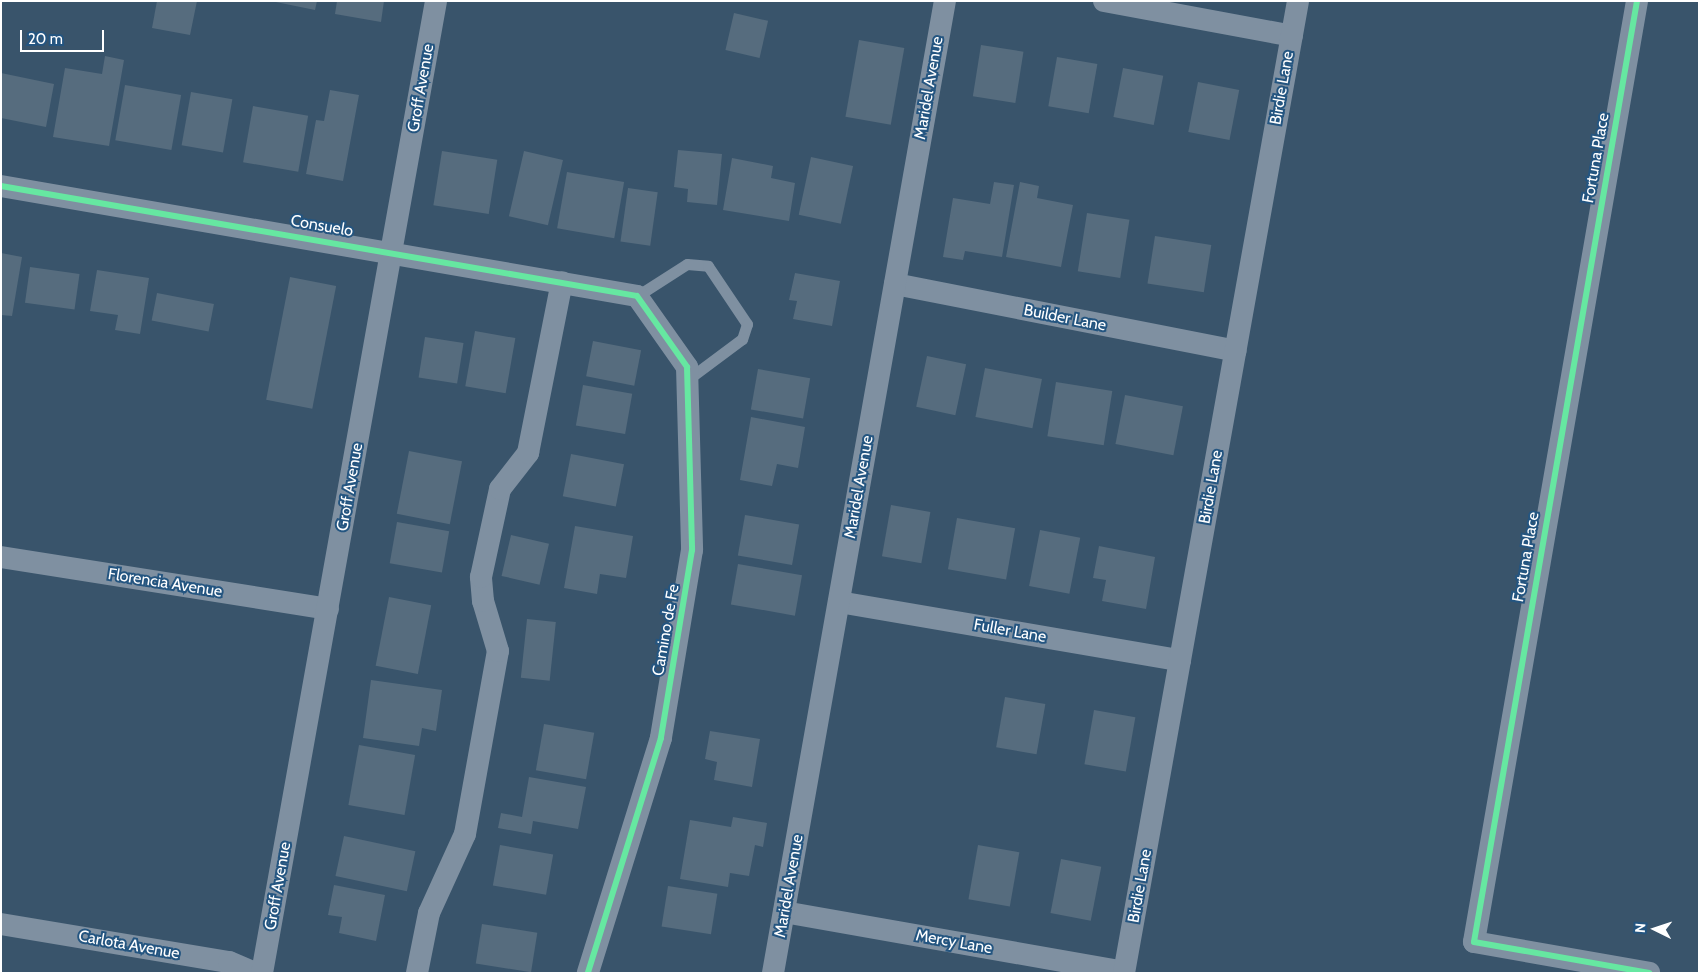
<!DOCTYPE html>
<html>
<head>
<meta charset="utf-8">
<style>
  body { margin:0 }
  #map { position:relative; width:1700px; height:974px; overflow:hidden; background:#39546b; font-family:Cabin,sans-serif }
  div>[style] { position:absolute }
  .building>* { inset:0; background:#566c7e; transform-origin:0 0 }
  .lane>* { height:11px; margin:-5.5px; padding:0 5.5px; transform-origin:5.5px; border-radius:5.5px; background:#7f90a1 }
  .street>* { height:22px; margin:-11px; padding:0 11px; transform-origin:11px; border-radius:11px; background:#7f90a1 }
  .cycleway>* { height:6px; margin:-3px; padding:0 3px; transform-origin:3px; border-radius:3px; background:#66e7a1 }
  span { translate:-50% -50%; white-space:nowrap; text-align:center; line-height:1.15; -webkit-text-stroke:4px #245580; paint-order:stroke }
  .street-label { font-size:16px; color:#fff }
  .frame { position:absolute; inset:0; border:2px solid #fff; pointer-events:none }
  .north { position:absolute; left:1630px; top:904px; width:50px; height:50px; -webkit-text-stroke:4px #245580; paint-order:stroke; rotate:274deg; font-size:14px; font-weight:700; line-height:20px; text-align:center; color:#fff }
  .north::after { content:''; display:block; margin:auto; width:18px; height:22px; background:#fff; clip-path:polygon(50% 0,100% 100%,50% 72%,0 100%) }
  .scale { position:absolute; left:20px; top:30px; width:84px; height:22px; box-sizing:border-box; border:2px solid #fff; border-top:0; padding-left:6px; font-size:15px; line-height:18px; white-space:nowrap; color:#fff; -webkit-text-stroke:4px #245580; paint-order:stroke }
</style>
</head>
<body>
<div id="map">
  <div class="building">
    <i style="clip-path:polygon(157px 1px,197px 1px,190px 35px,152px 28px)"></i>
    <i style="clip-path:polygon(271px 1px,317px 1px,315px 10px)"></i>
    <i style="clip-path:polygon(337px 1px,384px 1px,381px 22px,335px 14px)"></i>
    <i style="left:734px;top:13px;width:35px;height:38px;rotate:13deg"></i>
    <i style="left:859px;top:40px;width:46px;height:78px;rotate:10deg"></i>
    <i style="left:981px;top:45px;width:43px;height:52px;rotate:9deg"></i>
    <i style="clip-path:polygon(105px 56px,124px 60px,109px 146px,53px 137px,65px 68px,102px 74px)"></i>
    <i style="left:1057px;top:57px;width:41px;height:50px;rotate:10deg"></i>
    <i style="left:1123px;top:68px;width:41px;height:50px;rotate:11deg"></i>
    <i style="clip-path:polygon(1px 73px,54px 84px,46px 127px,1px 118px)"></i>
    <i style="left:1198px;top:82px;width:42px;height:51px;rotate:11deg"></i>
    <i style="left:125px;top:85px;width:57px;height:56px;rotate:10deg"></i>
    <i style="clip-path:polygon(330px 90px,359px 95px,343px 181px,306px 174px,316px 120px,324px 121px)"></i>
    <i style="left:191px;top:92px;width:42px;height:54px;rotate:10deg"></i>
    <i style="left:253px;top:106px;width:56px;height:57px;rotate:10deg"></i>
    <i style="clip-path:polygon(678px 150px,722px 154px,717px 205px,687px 202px,688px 189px,674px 187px)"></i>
    <i style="left:442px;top:151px;width:56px;height:55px;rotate:9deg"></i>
    <i style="left:524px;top:151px;width:40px;height:67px;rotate:13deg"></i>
    <i style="left:811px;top:157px;width:43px;height:59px;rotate:12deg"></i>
    <i style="clip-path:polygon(732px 158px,773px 166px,771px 178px,795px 183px,789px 221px,723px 210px)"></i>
    <i style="left:567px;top:172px;width:58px;height:57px;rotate:10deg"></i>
    <i style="clip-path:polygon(994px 182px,1014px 185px,1002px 257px,965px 251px,963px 260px,943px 257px,953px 198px,990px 204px)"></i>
    <i style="clip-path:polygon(1020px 182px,1039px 186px,1037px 198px,1073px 205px,1061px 267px,1006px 257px)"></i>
    <i style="left:628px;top:188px;width:30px;height:54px;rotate:8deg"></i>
    <i style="left:1087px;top:213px;width:43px;height:59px;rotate:9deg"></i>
    <i style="left:1155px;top:236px;width:57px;height:48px;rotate:9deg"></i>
    <i style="clip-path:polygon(1px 253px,22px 257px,12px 316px,1px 315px)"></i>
    <i style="left:30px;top:267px;width:50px;height:36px;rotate:8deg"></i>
    <i style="clip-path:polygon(97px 270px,149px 278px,140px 334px,115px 330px,118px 315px,90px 311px)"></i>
    <i style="clip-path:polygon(795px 273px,840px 281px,832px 326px,793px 319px,797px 301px,789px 300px)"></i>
    <i style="left:290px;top:277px;width:47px;height:125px;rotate:11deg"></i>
    <i style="left:157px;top:293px;width:58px;height:28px;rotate:11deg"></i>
    <i style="left:475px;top:331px;width:41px;height:56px;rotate:10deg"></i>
    <i style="left:425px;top:337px;width:39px;height:41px;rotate:9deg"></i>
    <i style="left:593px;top:341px;width:49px;height:36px;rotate:11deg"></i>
    <i style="left:927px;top:356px;width:40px;height:52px;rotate:12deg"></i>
    <i style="left:985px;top:368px;width:58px;height:50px;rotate:11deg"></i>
    <i style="left:758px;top:369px;width:53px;height:41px;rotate:10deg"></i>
    <i style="left:1056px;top:382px;width:57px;height:55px;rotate:9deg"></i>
    <i style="left:583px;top:385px;width:50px;height:41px;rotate:10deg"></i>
    <i style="left:1125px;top:395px;width:59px;height:50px;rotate:11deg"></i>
    <i style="clip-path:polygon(751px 417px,805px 427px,798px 468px,777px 464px,772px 486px,740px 480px)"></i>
    <i style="left:409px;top:451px;width:54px;height:64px;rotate:11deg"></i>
    <i style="left:571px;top:454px;width:54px;height:43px;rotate:11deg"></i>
    <i style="left:891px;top:505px;width:40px;height:52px;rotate:10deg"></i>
    <i style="left:745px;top:515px;width:55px;height:41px;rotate:10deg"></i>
    <i style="left:957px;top:518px;width:59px;height:52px;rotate:10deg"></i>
    <i style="left:397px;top:522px;width:53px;height:42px;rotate:10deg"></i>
    <i style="clip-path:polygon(575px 526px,633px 536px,626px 578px,600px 574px,597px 594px,564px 588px)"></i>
    <i style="left:1040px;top:530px;width:41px;height:57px;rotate:11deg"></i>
    <i style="left:511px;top:535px;width:39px;height:42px;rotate:13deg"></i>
    <i style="clip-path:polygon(1099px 546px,1155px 557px,1146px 609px,1102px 601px,1106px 580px,1093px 578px)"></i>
    <i style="left:738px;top:564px;width:65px;height:41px;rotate:10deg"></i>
    <i style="left:389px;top:597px;width:43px;height:70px;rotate:11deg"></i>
    <i style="left:527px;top:619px;width:29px;height:59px;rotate:6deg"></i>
    <i style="clip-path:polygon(371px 680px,442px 690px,436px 731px,422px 728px,419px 746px,363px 738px)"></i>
    <i style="left:1005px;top:697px;width:41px;height:51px;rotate:10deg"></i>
    <i style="left:1094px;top:710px;width:42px;height:55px;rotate:10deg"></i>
    <i style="left:544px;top:724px;width:51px;height:47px;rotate:10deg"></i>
    <i style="clip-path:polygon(710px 731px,760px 739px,752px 787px,714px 780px,717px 762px,705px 759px)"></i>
    <i style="left:359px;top:745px;width:57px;height:61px;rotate:10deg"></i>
    <i style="clip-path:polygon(529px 777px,586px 787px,578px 829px,533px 821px,531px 834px,498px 828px,501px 813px,522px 817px)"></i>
    <i style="clip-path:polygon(733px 817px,767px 823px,763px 847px,755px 845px,749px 876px,730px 873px,728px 887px,680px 879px,690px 820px,731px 827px)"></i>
    <i style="left:344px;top:836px;width:73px;height:41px;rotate:12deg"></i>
    <i style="left:500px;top:845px;width:54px;height:41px;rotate:10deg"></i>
    <i style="left:978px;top:845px;width:42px;height:55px;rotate:10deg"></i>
    <i style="left:1061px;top:859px;width:41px;height:55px;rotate:11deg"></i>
    <i style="clip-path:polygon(334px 885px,385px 895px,376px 941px,339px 933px,342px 917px,328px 915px)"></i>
    <i style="left:668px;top:886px;width:50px;height:41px;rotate:9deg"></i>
    <i style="left:482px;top:924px;width:56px;height:40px;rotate:9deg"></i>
  </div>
  <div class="lane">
    <i style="left:637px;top:296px;width:59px;rotate:-32.6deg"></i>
    <i style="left:687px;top:264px;width:21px;rotate:5deg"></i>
    <i style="left:708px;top:266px;width:70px;rotate:56.1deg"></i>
    <i style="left:747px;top:324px;width:16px;rotate:108deg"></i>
    <i style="left:742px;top:339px;width:69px;rotate:143.3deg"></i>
  </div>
  <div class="street">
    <i style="left:1104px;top:1px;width:191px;rotate:10.5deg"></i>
    <i style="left:1637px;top:1px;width:955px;rotate:99.83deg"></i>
    <i style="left:1474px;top:942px;width:178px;rotate:10deg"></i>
    <i style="left:1px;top:186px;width:645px;rotate:9.81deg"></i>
    <i style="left:637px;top:296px;width:87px;rotate:54.8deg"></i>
    <i style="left:687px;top:367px;width:183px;rotate:88.4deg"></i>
    <i style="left:692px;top:550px;width:191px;rotate:99.4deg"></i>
    <i style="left:661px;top:738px;width:246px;rotate:107.3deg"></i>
    <i style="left:895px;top:284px;width:347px;rotate:11.1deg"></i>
    <i style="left:1px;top:557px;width:331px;rotate:9deg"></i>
    <i style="left:839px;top:602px;width:346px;rotate:9.7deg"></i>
    <i style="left:784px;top:912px;width:345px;rotate:10deg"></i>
    <i style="left:1px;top:924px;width:231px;rotate:9.5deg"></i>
    <i style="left:229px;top:962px;width:28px;rotate:23deg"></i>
    <i style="left:262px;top:973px;width:987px;rotate:-79.85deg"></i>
    <i style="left:417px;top:973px;width:61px;rotate:-78.7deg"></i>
    <i style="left:429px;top:913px;width:87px;rotate:-65.5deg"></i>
    <i style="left:465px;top:834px;width:186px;rotate:-79.8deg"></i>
    <i style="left:498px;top:651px;width:52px;rotate:-106.7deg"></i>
    <i style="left:483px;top:601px;width:24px;rotate:-95deg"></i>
    <i style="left:481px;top:577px;width:90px;rotate:-77.8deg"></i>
    <i style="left:500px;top:489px;width:46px;rotate:-52.1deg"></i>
    <i style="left:528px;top:453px;width:174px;rotate:-78.8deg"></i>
    <i style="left:773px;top:973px;width:987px;rotate:-79.97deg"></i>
    <i style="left:1124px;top:973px;width:987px;rotate:-79.85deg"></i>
  </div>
  <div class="cycleway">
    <i style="left:1637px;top:1px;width:955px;rotate:99.83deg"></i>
    <i style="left:1474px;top:942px;width:178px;rotate:10deg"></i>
    <i style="left:1px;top:186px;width:645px;rotate:9.81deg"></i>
    <i style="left:637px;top:296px;width:87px;rotate:54.8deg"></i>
    <i style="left:687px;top:367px;width:183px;rotate:88.4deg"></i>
    <i style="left:692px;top:550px;width:191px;rotate:99.4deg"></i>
    <i style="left:661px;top:738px;width:246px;rotate:107.3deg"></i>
  </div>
  <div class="street-label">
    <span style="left:421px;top:88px;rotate:-80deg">Groff Avenue</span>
    <span style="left:929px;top:88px;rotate:-80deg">Maridel Avenue</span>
    <span style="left:1282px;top:88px;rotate:-80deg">Birdie Lane</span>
    <span style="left:1596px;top:158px;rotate:-80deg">Fortuna Place</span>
    <span style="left:322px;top:226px;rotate:10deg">Consuelo</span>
    <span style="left:1065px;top:318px;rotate:11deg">Builder Lane</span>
    <span style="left:350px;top:487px;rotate:-80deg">Groff Avenue</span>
    <span style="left:859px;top:487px;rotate:-80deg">Maridel Avenue</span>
    <span style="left:1211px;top:487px;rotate:-80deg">Birdie Lane</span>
    <span style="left:1526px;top:557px;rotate:-80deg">Fortuna Place</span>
    <span style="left:165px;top:583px;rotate:9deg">Florencia Avenue</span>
    <span style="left:666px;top:630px;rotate:-80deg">Camino de Fe</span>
    <span style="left:1010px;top:631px;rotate:10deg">Fuller Lane</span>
    <span style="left:278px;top:886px;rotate:-80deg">Groff Avenue</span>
    <span style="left:789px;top:886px;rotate:-80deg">Maridel Avenue</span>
    <span style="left:1140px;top:886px;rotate:-80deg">Birdie Lane</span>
    <span style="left:954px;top:942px;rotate:10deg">Mercy Lane</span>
    <span style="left:129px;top:945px;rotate:10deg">Carlota Avenue</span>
  </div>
  <div class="frame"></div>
  <div class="north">N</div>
  <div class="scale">20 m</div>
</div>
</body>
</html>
